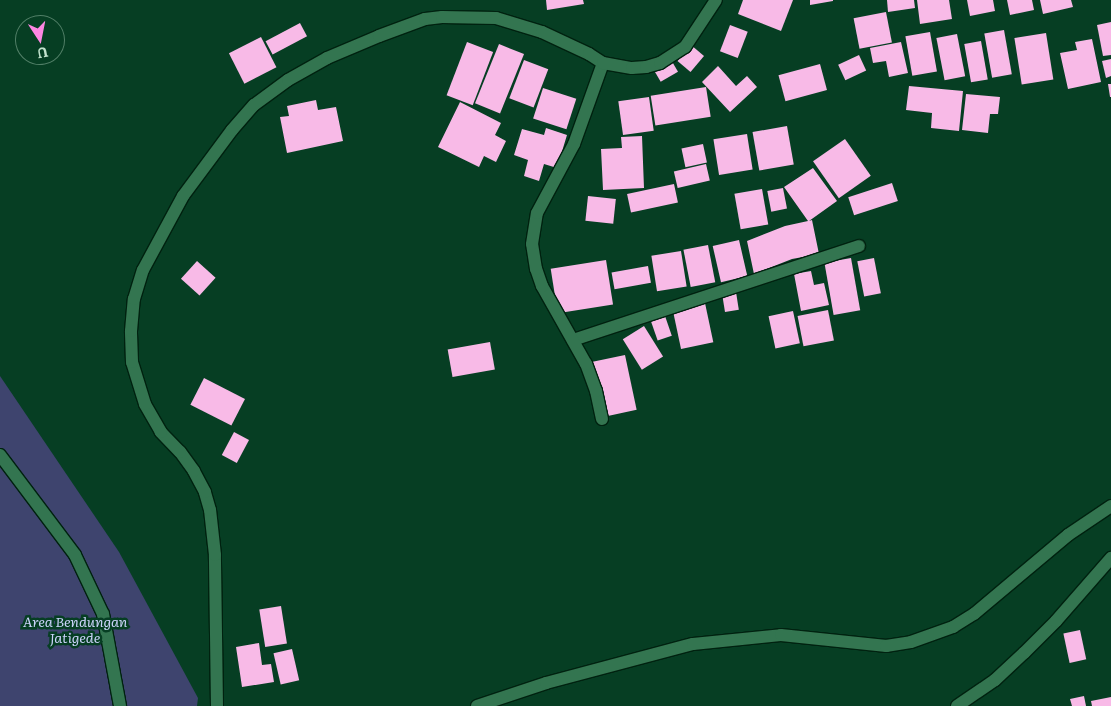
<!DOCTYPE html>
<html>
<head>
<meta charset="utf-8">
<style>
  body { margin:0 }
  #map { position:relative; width:1111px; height:706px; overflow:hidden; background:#063e23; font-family:Literata,serif }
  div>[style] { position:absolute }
  .green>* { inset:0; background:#3e446e }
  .building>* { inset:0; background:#f8bae7; transform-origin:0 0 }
  .roads { filter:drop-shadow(1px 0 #002210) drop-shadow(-1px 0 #002210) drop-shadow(0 1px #002210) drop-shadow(0 -1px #002210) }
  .minor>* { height:12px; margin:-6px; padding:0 6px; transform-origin:6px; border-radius:6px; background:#337550 }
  span { translate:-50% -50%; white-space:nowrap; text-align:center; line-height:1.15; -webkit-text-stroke:5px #063e23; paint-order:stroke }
  .park-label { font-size:14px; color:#cbd3fa; font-style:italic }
  .north { position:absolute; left:15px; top:15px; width:50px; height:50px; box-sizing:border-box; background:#063e23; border:1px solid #517f67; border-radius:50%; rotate:169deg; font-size:14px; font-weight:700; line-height:20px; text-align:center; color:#c1e1cc }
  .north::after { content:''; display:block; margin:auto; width:18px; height:22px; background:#fd86e2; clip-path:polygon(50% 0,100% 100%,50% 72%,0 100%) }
</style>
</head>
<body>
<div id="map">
  <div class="green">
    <i style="clip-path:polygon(0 376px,119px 552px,198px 698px,197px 706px,0 706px)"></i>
  </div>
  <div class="building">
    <i style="clip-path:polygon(546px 0,583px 0,584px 4px,547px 10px)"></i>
    <i style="clip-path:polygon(743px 0,793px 0,781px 31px,738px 14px)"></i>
    <i style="clip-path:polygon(810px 0,833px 0,833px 1px,810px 5px)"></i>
    <i style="clip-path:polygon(887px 0,914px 0,915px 8px,888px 12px)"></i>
    <i style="clip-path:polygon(917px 0,949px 0,952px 19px,920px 24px)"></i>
    <i style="clip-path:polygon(967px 0,993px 0,995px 11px,970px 16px)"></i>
    <i style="clip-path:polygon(1007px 0,1032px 0,1034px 10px,1010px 15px)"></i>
    <i style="clip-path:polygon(1040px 0,1071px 0,1073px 7px,1043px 14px)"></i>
    <i style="left:886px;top:12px;width:31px;height:33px;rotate:79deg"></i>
    <i style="clip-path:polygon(1111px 22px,1111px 55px,1103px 56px,1097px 25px)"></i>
    <i style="left:300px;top:23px;width:15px;height:39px;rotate:62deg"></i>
    <i style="left:730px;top:25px;width:19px;height:28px;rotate:21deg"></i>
    <i style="left:1004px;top:30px;width:45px;height:20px;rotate:80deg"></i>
    <i style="left:930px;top:32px;width:40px;height:25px;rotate:80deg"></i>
    <i style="left:1046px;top:33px;width:47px;height:32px;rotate:81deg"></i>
    <i style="left:957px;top:34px;width:43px;height:21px;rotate:79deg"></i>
    <i style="left:261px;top:37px;width:34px;height:36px;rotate:63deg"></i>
    <i style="clip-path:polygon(1092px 39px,1101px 82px,1068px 89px,1060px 53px,1077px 50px,1075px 42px)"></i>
    <i style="left:981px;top:41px;width:39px;height:17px;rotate:80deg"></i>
    <i style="left:467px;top:42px;width:28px;height:57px;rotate:21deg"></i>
    <i style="clip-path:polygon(901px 42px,908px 73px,889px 77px,886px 61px,873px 63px,870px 48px)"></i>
    <i style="left:499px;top:44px;width:27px;height:64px;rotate:22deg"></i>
    <i style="left:691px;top:45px;width:17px;height:21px;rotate:40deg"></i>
    <i style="left:859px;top:55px;width:17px;height:23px;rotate:65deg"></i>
    <i style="left:670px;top:58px;width:16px;height:20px;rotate:60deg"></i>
    <i style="clip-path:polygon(1111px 59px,1111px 76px,1106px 78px,1102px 61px)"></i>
    <i style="left:524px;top:60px;width:26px;height:41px;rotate:21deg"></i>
    <i style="left:820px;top:64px;width:27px;height:43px;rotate:75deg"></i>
    <i style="clip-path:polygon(718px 66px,736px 86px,747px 76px,757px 87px,730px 112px,702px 82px)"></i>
    <i style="clip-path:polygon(1108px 84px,1111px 84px,1111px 97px,1110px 97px)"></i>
    <i style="clip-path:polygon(909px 86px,963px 91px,959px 131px,931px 128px,932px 113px,906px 110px)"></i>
    <i style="left:706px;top:87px;width:30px;height:56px;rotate:81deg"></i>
    <i style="left:543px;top:88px;width:35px;height:32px;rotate:18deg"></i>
    <i style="clip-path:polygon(966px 94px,1000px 97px,998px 114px,990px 114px,988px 133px,962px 130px)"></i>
    <i style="left:649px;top:97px;width:34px;height:31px;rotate:82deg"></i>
    <i style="clip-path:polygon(316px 100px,318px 110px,336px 107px,343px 141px,287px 153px,280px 117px,289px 116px,287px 106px)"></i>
    <i style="clip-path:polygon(460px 102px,501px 123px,495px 135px,506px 141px,496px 162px,484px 156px,479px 167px,438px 147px)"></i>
    <i style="left:787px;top:126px;width:39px;height:35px;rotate:80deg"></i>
    <i style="clip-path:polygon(546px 128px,567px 135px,557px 168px,544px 164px,539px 181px,524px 176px,528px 160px,514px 155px,522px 129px,544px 135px)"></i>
    <i style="left:747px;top:134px;width:36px;height:34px;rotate:81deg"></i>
    <i style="clip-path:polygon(642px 136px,644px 188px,603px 190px,601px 149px,622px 148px,621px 137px)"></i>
    <i style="left:845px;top:139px;width:45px;height:39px;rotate:55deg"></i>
    <i style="left:703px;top:144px;width:19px;height:22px;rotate:78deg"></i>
    <i style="left:706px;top:164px;width:17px;height:33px;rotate:77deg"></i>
    <i style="clip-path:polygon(813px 168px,837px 201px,809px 221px,812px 220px,819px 254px,792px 259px,754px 274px,747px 241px,785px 226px,808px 221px,784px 187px)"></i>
    <i style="left:892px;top:183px;width:19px;height:46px;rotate:72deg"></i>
    <i style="left:674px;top:184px;width:19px;height:48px;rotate:78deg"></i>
    <i style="left:783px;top:188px;width:21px;height:16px;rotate:79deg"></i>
    <i style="left:762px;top:189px;width:36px;height:28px;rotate:80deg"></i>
    <i style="left:588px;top:196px;width:28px;height:25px;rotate:6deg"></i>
    <i style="left:739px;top:240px;width:37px;height:27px;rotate:77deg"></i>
    <i style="left:708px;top:245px;width:38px;height:25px;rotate:79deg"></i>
    <i style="left:681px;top:251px;width:36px;height:30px;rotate:81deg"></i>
    <i style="left:851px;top:258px;width:53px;height:27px;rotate:80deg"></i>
    <i style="left:874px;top:258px;width:36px;height:17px;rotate:79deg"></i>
    <i style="left:606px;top:260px;width:45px;height:56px;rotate:81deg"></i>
    <i style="left:197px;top:261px;width:25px;height:24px;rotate:42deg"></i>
    <i style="left:648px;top:266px;width:17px;height:37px;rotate:80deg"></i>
    <i style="clip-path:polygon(811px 271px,814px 285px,824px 283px,829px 305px,801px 311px,794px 274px)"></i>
    <i style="left:736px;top:292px;width:18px;height:14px;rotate:81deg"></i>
    <i style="left:705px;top:303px;width:40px;height:33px;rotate:78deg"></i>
    <i style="left:828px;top:310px;width:31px;height:31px;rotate:79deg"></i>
    <i style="left:793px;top:311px;width:33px;height:25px;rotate:78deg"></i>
    <i style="left:664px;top:313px;width:24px;height:15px;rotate:71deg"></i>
    <i style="left:644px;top:326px;width:36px;height:25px;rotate:58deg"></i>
    <i style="left:490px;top:342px;width:28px;height:43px;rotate:80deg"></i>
    <i style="left:625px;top:355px;width:56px;height:33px;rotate:78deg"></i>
    <i style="left:204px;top:378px;width:46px;height:30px;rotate:27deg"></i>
    <i style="left:234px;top:432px;width:17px;height:26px;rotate:28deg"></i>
    <i style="left:281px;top:606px;width:38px;height:22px;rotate:81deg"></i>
    <i style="left:1080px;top:630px;width:30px;height:17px;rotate:78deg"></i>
    <i style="clip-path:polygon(259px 643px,262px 665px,271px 664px,274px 682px,242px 687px,236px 647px)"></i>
    <i style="left:292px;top:649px;width:32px;height:19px;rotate:77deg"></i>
    <i style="clip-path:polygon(1084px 696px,1086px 706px,1072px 706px,1070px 699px)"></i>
    <i style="clip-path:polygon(1111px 697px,1111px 706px,1092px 706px,1091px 701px)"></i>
  </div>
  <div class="roads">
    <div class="minor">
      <i style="left:573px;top:340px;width:301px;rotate:-18.2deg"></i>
      <i style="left:602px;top:419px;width:29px;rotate:-102deg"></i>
      <i style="left:596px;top:391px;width:29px;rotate:-110deg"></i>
      <i style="left:586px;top:364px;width:90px;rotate:-119.4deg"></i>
      <i style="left:542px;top:286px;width:18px;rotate:-109deg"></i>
      <i style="left:536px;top:269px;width:25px;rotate:-99deg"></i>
      <i style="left:532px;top:244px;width:31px;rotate:-81deg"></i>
      <i style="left:537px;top:213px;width:78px;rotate:-61.8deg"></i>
      <i style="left:574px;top:144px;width:86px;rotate:-70.3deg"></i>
      <i style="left:0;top:455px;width:125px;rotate:53.1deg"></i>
      <i style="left:75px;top:555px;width:65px;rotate:64.6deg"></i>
      <i style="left:103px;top:614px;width:94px;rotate:79.5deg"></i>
      <i style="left:217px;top:706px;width:151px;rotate:-90.8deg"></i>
      <i style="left:215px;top:555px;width:45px;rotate:-96.3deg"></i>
      <i style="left:210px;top:510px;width:19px;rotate:-106deg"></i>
      <i style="left:205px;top:492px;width:24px;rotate:-118deg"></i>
      <i style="left:194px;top:471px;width:24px;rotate:-126deg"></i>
      <i style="left:180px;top:452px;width:28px;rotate:-134deg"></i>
      <i style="left:161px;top:432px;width:32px;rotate:-120deg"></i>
      <i style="left:145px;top:404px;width:44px;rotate:-107.2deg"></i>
      <i style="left:132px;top:362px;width:31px;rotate:-92deg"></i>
      <i style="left:131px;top:331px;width:32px;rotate:-85deg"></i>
      <i style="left:134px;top:299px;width:30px;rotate:-73deg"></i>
      <i style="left:143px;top:270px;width:84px;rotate:-61.6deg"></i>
      <i style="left:183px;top:196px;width:82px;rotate:-53.4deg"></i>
      <i style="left:232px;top:130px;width:33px;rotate:-49deg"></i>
      <i style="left:254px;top:105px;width:42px;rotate:-36.3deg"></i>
      <i style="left:288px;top:80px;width:45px;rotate:-29.4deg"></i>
      <i style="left:327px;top:58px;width:56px;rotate:-22.9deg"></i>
      <i style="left:379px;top:36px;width:49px;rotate:-20.3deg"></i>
      <i style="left:425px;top:19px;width:17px;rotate:-7deg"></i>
      <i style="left:442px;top:17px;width:54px;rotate:1.1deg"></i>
      <i style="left:496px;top:18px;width:48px;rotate:16.9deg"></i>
      <i style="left:542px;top:32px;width:52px;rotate:25.1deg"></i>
      <i style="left:589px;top:54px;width:17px;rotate:33deg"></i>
      <i style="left:603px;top:63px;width:29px;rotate:10deg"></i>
      <i style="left:632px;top:68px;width:14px;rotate:-4deg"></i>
      <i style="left:646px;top:67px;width:15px;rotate:-16deg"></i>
      <i style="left:660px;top:63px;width:30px;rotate:-33deg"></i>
      <i style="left:685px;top:47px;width:56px;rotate:-56.6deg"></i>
      <i style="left:477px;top:706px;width:73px;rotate:-18.4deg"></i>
      <i style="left:546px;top:683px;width:152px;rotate:-14.9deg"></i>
      <i style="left:693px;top:644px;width:88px;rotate:-5.8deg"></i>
      <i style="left:781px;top:635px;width:106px;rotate:6deg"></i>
      <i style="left:886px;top:646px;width:25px;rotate:-9deg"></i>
      <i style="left:911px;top:642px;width:45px;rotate:-19.7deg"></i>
      <i style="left:953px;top:627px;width:25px;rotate:-32deg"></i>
      <i style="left:974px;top:614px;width:123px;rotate:-40deg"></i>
      <i style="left:1068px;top:535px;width:52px;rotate:-34deg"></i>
      <i style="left:957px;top:706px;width:46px;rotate:-34.4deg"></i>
      <i style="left:995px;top:680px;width:40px;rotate:-43deg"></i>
      <i style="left:1024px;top:653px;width:45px;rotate:-45deg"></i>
      <i style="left:1056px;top:621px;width:84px;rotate:-48.9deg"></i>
    </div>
  </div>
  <div class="park-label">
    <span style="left:75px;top:629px">Area Bendungan<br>Jatigede</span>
  </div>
  <div class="north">U</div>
</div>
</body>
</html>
